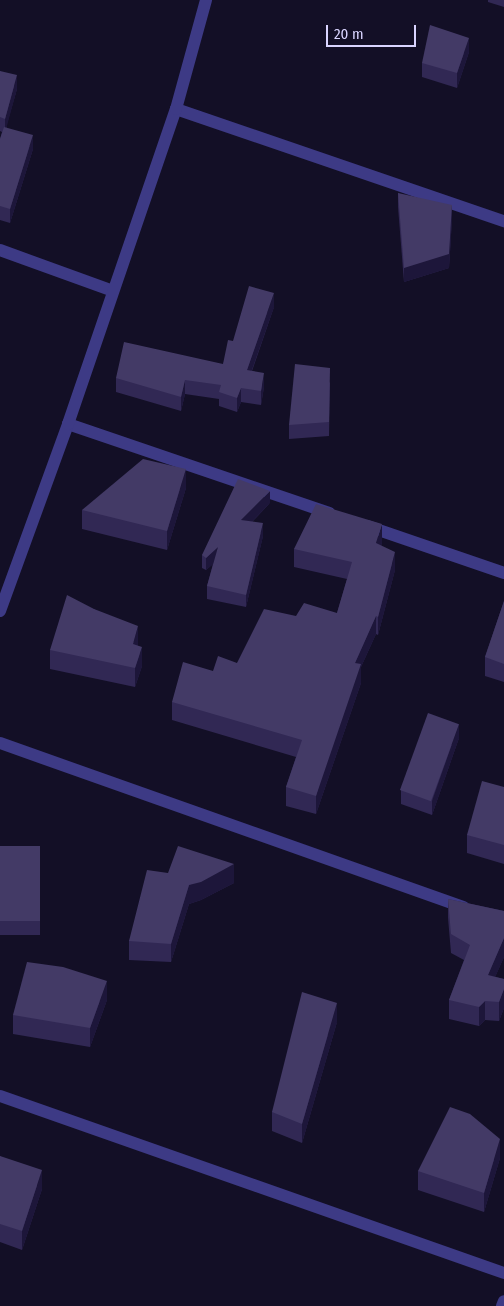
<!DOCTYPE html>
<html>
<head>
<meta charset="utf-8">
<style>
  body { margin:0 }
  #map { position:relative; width:504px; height:1306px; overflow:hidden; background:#130f26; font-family:"Fira Sans Condensed",sans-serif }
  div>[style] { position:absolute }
  .minor>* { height:12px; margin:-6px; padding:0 6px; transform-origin:6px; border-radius:6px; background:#3d3a85 }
  .wall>* { inset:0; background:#312854; transform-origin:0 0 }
  .shaded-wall>* { inset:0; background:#1d163a }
  .building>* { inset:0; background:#433a66; transform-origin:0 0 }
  span { translate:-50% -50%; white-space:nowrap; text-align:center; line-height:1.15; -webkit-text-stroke:5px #130f26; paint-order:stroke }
  .scale { position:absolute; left:326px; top:25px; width:90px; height:22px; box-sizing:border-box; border:2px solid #d9d4ff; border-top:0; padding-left:6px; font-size:15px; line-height:18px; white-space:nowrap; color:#d9d4ff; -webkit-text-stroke:4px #130f26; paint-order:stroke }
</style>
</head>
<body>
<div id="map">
  <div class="minor">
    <i style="left:176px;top:109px;width:347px;rotate:18.9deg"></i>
    <i style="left:0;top:250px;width:120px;rotate:19.9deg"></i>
    <i style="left:68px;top:424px;width:276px;rotate:18.8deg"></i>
    <i style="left:367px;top:526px;width:145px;rotate:18.9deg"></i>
    <i style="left:0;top:611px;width:199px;rotate:-70deg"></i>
    <i style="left:68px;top:424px;width:333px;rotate:-71.1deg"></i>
    <i style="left:176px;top:109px;width:113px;rotate:-74.6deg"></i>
    <i style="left:0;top:743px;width:492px;rotate:19.5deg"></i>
    <i style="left:0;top:1096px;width:534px;rotate:19.35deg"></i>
    <i style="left:502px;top:1306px;width:5px;rotate:-68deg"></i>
  </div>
  <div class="wall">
    <i style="clip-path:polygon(488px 0,504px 0,504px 7px,488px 2px)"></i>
    <i style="clip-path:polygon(469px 52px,457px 88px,422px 77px,422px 63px)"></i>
    <i style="clip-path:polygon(0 71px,17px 89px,6px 127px,33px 149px,10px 223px,0 220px,0 139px,2px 132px,0 131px)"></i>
    <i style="clip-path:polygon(398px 193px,452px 219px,449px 268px,404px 282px,398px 207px)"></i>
    <i style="clip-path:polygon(274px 307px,252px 371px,264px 387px,261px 405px,241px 402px,237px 412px,219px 406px,219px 399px,185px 394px,181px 411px,116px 392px,116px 378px,223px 364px,233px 341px)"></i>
    <i style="clip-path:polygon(330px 382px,329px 436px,289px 439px,289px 425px)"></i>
    <i style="clip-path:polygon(186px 488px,167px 550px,82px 529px,82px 510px)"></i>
    <i style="clip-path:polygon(270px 503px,252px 522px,263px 536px,246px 607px,207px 599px,207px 586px,213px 564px,206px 570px,202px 568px,202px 555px)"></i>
    <i style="clip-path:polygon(382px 543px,381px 545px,395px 570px,378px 635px,376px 634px,361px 667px,361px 683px,316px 814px,286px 806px,286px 787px,296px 757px,172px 720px,172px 702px,213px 671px,237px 663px,296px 616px,337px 613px,347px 579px,294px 567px,294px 549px)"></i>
    <i style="clip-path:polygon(504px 601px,504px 682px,485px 676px,485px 657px)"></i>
    <i style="clip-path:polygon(94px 609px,138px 646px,142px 666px,135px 687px,50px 669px,50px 650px)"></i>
    <i style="clip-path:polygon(459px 738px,432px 815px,401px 804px,401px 790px)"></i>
    <i style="clip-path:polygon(504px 787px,504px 864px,467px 853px,467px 835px)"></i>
    <i style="left:0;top:846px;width:40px;height:89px"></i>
    <i style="clip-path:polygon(168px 873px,234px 883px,201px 900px,189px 904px,171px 962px,129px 960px,129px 941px)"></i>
    <i style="clip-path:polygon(448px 899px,504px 911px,504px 957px,495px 977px,504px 979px,504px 1008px,499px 1021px,485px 1020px,479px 1026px,449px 1019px,449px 1000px,464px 960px,451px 953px,448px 918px)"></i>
    <i style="clip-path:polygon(107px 1000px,90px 1047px,13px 1034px,13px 1015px)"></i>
    <i style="clip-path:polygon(337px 1022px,302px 1143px,272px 1131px,272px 1112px)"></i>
    <i style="clip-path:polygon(0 1156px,42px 1189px,22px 1250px,0 1242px)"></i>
    <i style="clip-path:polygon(500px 1158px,484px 1212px,418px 1190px,418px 1171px)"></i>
  </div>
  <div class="shaded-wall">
    <i style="clip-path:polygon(469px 38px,469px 52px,457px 88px,457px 73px)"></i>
    <i style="clip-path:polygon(17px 75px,17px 89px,5px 133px,5px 119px)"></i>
    <i style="clip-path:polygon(33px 135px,33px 149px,10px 223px,10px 209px)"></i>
    <i style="clip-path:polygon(452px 205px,452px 219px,449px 268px,404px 282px,404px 268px)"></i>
    <i style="clip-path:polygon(274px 293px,274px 307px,247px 384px,247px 370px)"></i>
    <i style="clip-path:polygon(264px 373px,264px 387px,261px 405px,261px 391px)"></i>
    <i style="clip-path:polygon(185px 380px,185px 394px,181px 411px,181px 397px)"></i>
    <i style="clip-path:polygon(241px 388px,241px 402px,237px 412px,237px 398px)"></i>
    <i style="clip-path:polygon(186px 469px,186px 488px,167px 550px,167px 531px)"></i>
    <i style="clip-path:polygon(270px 491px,270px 503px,241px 533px,241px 520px)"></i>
    <i style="clip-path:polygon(263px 523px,263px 536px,246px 607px,246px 595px)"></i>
    <i style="clip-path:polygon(382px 524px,382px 543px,376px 561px,376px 543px)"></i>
    <i style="clip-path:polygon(218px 547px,218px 560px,206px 570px,206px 558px)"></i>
    <i style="clip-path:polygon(395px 552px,395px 570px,378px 635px,378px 617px)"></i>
    <i style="clip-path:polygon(376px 616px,376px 634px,361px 667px,361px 683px,316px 814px,316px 796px,355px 663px)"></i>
    <i style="clip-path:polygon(138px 626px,138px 645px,133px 663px,133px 644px)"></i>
    <i style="clip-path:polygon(142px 647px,142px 666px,135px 687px,135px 668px)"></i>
    <i style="clip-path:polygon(459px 724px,459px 738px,432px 815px,432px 801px)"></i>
    <i style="clip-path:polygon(234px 864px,234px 883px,201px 900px,189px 904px,171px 962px,171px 944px,189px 885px)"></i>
    <i style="clip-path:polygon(504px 938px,504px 957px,488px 993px,488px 975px)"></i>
    <i style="clip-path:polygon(107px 981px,107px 1000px,90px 1047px,90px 1028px)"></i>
    <i style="clip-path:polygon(504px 989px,504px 1008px,499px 1021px,499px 1002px)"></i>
    <i style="clip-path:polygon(485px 1001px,485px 1020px,479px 1026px,479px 1007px)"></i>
    <i style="clip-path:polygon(337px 1003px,337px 1022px,302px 1143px,302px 1124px)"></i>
    <i style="clip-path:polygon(500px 1139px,500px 1158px,484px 1212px,484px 1193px)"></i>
    <i style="clip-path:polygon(42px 1170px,42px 1189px,22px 1250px,22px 1231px)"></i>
  </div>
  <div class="building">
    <i style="clip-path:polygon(430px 25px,469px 38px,457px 73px,422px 63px)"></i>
    <i style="clip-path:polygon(0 71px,17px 75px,5px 119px,0 117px)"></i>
    <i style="clip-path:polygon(4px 127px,33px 135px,10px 209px,0 206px,0 139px)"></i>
    <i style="clip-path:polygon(398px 193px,452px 205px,449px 254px,404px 268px)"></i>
    <i style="clip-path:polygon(249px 286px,274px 293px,247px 370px,264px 373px,261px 391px,241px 388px,237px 398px,219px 392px,221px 385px,185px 380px,181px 397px,116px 378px,124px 342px,223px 364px,228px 340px,233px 341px)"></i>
    <i style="clip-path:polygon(295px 364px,330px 368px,329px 422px,289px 425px)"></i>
    <i style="clip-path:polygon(143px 459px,186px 469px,167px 531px,82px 510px)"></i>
    <i style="clip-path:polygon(238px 479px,270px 491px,241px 520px,263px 523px,246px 595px,207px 586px,218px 547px,206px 558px,202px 555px)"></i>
    <i style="clip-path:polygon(316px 504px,382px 524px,376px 543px,395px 552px,378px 617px,376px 616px,355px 663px,361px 664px,316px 796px,286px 787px,302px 740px,172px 702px,183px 662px,213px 671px,218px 656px,237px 663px,264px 609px,296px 616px,304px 603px,337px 613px,352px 562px,294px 549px)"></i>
    <i style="clip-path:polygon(67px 595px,94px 609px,138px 626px,133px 644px,142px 647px,135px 668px,50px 650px)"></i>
    <i style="clip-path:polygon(504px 601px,504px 664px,485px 657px)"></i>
    <i style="left:428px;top:713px;width:33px;height:82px;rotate:20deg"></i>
    <i style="clip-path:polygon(482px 781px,504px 787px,504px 845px,467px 835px)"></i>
    <i style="left:0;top:846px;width:40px;height:75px"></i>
    <i style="clip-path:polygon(178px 846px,234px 864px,201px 882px,189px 885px,171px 944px,129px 941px,147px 870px,168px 873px)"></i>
    <i style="clip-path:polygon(448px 899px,504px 911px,504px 938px,488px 975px,504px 979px,504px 989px,499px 1002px,485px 1001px,479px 1007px,449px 1000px,470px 945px,451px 934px)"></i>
    <i style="clip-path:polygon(27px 962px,63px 967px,107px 981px,90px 1028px,13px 1015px)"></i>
    <i style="clip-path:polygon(302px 992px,337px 1003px,302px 1124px,272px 1112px)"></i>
    <i style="clip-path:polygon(450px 1107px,470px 1114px,500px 1139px,484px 1193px,418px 1171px)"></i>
    <i style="clip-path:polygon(0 1156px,42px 1170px,22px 1231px,0 1224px)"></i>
  </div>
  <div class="scale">20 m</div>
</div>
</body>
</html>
